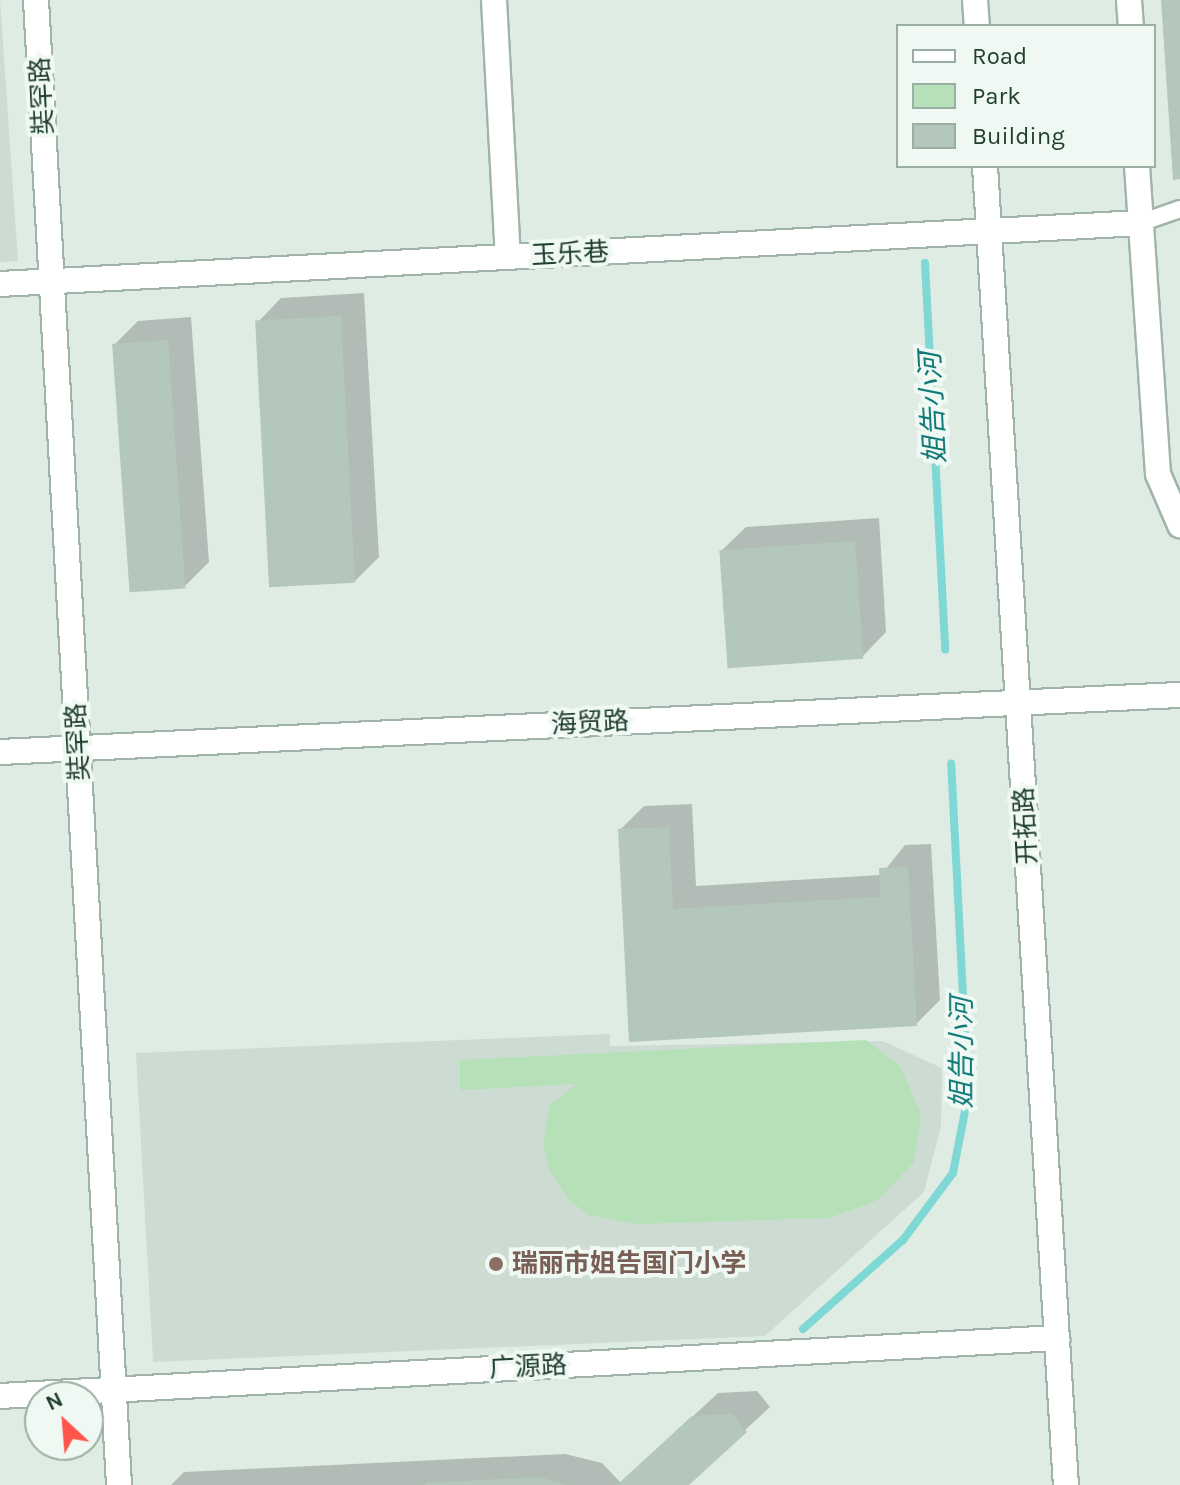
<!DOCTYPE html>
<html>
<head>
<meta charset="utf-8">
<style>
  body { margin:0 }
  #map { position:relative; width:1180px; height:1485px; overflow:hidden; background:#dfece4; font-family:Karla,"Noto Sans SC",sans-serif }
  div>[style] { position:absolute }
  .built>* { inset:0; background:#cddcd2 }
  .green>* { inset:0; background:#b5e0b8 }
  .shadow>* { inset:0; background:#0003 }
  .stream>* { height:8px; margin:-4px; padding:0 4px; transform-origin:4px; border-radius:4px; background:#80d8d5 }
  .building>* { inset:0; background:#b4c7bc; transform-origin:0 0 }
  .roads { filter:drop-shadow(2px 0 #a1b4aa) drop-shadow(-2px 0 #a1b4aa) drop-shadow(0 2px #a1b4aa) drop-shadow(0 -2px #a1b4aa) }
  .service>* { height:16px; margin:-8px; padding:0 8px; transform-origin:8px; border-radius:8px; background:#fff }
  .minor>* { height:24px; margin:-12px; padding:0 12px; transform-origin:12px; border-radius:12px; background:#fff }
  .tertiary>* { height:24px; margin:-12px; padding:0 12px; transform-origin:12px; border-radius:12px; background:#fff }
  .dots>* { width:22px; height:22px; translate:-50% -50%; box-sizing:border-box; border:4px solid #eff8f2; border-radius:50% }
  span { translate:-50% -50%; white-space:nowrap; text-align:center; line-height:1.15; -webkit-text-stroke:8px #eff8f2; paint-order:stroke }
  .street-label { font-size:26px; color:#1e3e2f }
  .education-label { font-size:26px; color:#785e54; font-weight:700 }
  .left { translate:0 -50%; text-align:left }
  .water-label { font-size:28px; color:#117a79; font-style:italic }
  .legend { position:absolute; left:896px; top:24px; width:260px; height:144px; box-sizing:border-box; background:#eff8f2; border:2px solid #9baea4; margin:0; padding:10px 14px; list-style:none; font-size:24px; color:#1e3e2f }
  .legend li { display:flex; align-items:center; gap:16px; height:40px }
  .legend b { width:40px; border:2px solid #9baea4 }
  .north { position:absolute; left:24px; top:1381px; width:80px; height:80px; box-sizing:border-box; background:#eff8f2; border:2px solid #9baea4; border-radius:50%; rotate:334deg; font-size:22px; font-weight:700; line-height:32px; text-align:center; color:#1e3e2f }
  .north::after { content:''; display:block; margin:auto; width:28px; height:36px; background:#ff554a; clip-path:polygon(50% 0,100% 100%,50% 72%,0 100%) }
</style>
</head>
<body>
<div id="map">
  <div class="built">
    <i style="clip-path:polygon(0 0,18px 261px,0 262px)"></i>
    <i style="clip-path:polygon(610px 1034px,610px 1046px,883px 1041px,942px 1068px,941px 1126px,924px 1192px,765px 1336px,153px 1362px,136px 1053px)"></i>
  </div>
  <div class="green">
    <i style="clip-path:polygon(866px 1040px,901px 1067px,921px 1115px,914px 1162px,878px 1200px,829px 1218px,637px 1224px,589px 1215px,569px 1200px,550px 1171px,543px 1145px,549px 1106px,576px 1084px,460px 1090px,460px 1060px)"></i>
  </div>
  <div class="shadow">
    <i style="clip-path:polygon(364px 293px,379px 557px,355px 581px,257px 323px,281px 298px)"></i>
    <i style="clip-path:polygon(191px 317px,209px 562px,185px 586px,114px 345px,138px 321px)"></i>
    <i style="clip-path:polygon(879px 518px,886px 632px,862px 657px,721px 551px,746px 527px)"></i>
    <i style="clip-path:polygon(692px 804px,696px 886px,881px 875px,905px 845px,931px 844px,940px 1000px,916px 1024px,631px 1040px,620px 830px,644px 806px)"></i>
    <i style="clip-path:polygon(757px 1391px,770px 1407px,686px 1485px,171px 1485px,184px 1472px,565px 1454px,602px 1463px,621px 1483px,718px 1393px)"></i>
  </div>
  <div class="stream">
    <i style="left:925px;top:263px;width:387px;rotate:87deg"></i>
    <i style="left:803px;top:1329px;width:134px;rotate:-41.7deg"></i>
    <i style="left:903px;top:1240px;width:84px;rotate:-53.3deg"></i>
    <i style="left:953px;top:1173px;width:79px;rotate:-79.1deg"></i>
    <i style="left:968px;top:1095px;width:332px;rotate:-92.9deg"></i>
  </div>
  <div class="building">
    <i style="clip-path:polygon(1161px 0,1180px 0,1180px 179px,1173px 180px)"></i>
    <i style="left:341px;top:316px;width:267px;height:86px;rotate:87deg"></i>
    <i style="left:168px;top:340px;width:249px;height:56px;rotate:86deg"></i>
    <i style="left:855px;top:541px;width:118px;height:136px;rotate:86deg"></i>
    <i style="clip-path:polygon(669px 827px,673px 909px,880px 897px,879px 868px,908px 867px,917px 1026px,629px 1042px,618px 829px)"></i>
    <i style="clip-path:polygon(732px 1414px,747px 1432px,689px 1485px,617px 1485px,692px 1416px)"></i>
    <i style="clip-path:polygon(540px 1477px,567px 1485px,425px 1485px,425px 1483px)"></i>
  </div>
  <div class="roads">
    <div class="service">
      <i style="left:1140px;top:223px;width:42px;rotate:-19.3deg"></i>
    </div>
    <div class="minor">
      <i style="left:36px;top:0;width:1487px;rotate:86.8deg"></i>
      <i style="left:494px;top:0;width:257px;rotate:86.9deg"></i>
      <i style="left:1129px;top:0;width:26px;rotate:86deg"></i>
      <i style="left:1137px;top:166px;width:309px;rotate:86.1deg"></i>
      <i style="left:1158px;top:474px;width:56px;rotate:66.7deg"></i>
      <i style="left:0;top:284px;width:1142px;rotate:-3.06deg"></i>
      <i style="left:0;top:1396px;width:1059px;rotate:-3.14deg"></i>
    </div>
    <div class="tertiary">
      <i style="left:975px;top:0;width:26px;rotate:86deg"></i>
      <i style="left:985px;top:166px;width:1321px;rotate:86.49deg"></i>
      <i style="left:0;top:752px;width:1181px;rotate:-2.77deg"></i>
    </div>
  </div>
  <div class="dots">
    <i style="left:496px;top:1264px;background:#8d6e63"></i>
  </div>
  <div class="street-label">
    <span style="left:42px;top:96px;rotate:-93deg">奘罕路</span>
    <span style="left:570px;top:254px;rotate:-3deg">玉乐巷</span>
    <span style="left:590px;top:723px;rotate:-3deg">海贸路</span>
    <span style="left:78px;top:742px;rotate:-93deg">奘罕路</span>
    <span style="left:1026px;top:826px;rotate:-93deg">开拓路</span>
    <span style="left:528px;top:1367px;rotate:-3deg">广源路</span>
  </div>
  <div class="education-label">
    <span class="left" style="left:512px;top:1264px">瑞丽市姐告国门小学</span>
  </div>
  <div class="water-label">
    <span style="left:933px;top:408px;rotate:-93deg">姐告小河</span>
    <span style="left:962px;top:1053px;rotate:-90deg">姐告小河</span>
  </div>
  <ul class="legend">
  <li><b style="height:10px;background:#fff"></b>Road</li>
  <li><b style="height:22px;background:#b5e0b8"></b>Park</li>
  <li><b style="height:22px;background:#b4c7bc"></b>Building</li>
  </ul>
  <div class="north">N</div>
</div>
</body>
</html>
